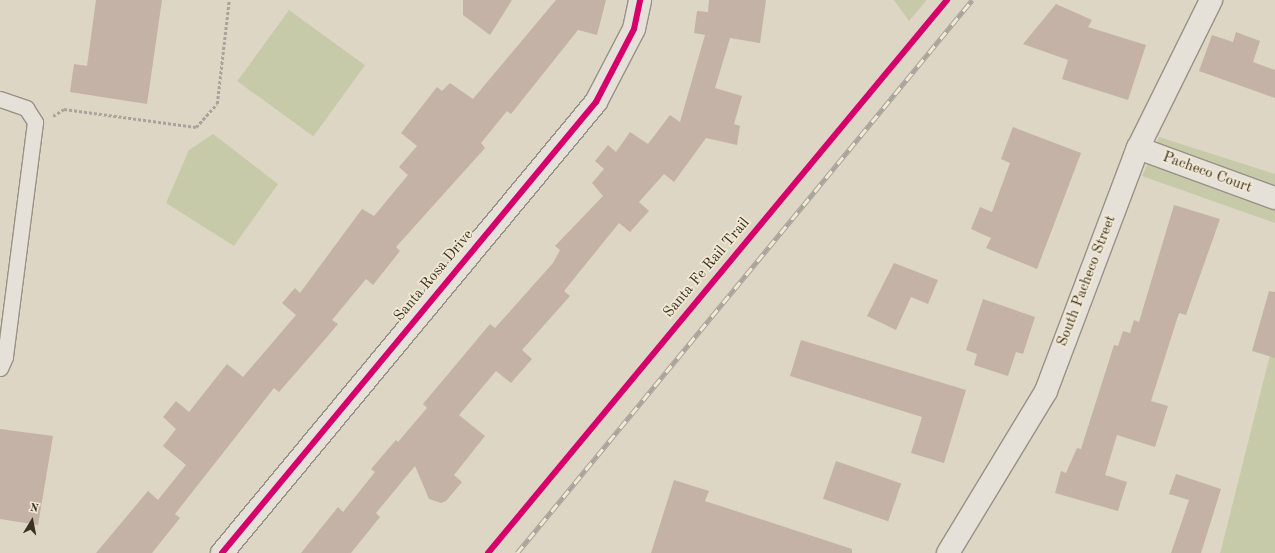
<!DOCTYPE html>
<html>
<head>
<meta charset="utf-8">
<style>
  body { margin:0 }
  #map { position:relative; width:1275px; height:553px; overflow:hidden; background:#ded6c4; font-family:"Old Standard TT",serif }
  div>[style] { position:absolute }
  .green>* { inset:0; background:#c7caa8; transform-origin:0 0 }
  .building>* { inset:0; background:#c3b2a5; transform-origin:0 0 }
  .path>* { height:2.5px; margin-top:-1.25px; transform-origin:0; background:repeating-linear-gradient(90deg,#a8a49c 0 3px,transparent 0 5px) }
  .roads { filter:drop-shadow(1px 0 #989185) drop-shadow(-1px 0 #989185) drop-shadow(0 1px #989185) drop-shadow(0 -1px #989185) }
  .lane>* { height:15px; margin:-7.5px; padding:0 7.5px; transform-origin:7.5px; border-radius:7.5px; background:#e5e1d8 }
  .street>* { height:22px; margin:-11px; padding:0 11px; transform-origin:11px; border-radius:11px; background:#e5e1d8 }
  .secondary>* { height:22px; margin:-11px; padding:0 11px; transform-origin:11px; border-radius:11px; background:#e5e1d8 }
  .rail>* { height:4.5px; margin-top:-2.25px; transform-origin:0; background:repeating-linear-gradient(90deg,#f0e8d2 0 9px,#a8a49c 0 18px); box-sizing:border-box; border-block:1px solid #a8a49c }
  .cycleway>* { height:6px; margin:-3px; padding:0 3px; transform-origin:3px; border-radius:3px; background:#d6006c }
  span { translate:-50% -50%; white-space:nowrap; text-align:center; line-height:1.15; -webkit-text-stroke:3.5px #f0e8d2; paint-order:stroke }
  .street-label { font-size:15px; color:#3d3022 }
  .north { position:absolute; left:12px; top:501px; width:40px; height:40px; -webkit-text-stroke:3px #f0e8d2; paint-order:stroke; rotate:10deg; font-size:11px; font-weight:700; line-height:16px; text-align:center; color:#3d3022 }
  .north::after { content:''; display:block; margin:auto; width:14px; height:18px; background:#3d3022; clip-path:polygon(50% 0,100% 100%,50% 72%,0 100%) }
</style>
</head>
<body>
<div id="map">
  <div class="green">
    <i style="clip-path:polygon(894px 0,927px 0,909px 21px)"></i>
    <i style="left:289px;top:10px;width:94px;height:88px;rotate:36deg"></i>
    <i style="clip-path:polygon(213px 134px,278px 184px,234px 246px,166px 203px,189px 150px)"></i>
    <i style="clip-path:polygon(1159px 137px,1275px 174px,1275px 223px,1142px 176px)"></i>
    <i style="clip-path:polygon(1275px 335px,1275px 553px,1220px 553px,1221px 550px)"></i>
  </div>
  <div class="building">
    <i style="clip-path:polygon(96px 0,162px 0,147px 104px,70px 92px,74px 64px,87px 66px)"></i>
    <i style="clip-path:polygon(463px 0,512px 0,490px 35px,463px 15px)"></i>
    <i style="clip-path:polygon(556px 0,606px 0,597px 35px,578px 30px,511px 114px,507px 111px,481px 143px,485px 148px,396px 247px,400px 251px,373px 285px,366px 279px,332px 320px,338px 324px,327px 337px,279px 392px,274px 388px,175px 514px,180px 518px,152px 553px,96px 553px,148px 491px,158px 500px,186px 465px,163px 446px,176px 429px,163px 417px,176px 401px,189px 412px,227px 364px,243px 377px,296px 315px,282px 303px,295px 288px,300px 293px,362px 209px,374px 216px,408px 175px,399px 167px,417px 146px,401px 133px,437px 87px,442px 91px,450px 83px,473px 99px)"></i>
    <i style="clip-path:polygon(709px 0,766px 0,760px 43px,730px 38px,715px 88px,742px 96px,734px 124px,740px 126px,737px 145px,706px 138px,674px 182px,664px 174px,639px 202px,649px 211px,630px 232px,619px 223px,564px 291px,570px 296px,522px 350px,532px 359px,511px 383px,496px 371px,459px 415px,485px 436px,454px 475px,462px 482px,446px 501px,441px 503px,429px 499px,415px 466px,376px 513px,380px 517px,351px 553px,301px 553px,338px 507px,343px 512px,375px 472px,371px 469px,396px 440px,398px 442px,427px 408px,423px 404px,490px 324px,495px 328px,553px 263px,560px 250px,555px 246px,603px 196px,592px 183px,604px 169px,595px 161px,608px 145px,616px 152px,630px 132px,648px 144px,670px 115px,680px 122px,705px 35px,694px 33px,697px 11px,708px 12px)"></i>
    <i style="clip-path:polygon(1056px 4px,1092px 20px,1088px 27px,1146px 45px,1128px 100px,1062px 79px,1068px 60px,1023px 44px)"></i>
    <i style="clip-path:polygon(1236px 32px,1260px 41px,1253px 62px,1275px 70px,1275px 98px,1199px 71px,1212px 35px,1233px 42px)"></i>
    <i style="clip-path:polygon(1013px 127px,1081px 153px,1037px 269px,986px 248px,991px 238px,971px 229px,980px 207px,992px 212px,1010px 163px,1001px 159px)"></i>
    <i style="clip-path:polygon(1174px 205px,1220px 219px,1186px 315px,1179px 313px,1151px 401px,1168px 406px,1155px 447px,1117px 435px,1105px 475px,1127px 482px,1118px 511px,1055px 493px,1061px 471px,1066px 473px,1077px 448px,1081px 449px,1114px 345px,1118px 346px,1123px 331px,1130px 333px,1134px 320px,1139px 322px)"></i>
    <i style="clip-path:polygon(894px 263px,938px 280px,928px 304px,911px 297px,896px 330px,867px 316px)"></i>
    <i style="clip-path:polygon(1269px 291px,1275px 292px,1275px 358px,1252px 351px)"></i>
    <i style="clip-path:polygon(983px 299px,1035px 317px,1023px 354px,1016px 352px,1008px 376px,974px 365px,977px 354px,966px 350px)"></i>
    <i style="clip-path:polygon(801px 340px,966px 390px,944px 463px,911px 453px,922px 417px,790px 376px)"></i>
    <i style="clip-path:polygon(0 429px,53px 436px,38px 525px,0 519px)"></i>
    <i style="left:836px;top:461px;width:69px;height:40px;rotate:19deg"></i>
    <i style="clip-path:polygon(1176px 474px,1221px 489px,1201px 553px,1171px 553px,1189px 500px,1169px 494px)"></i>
    <i style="clip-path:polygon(674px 480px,709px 491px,705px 501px,852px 549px,852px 553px,651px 553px)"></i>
  </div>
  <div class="path">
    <i style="left:53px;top:116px;width:13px;rotate:-32deg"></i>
    <i style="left:64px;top:109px;width:133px;rotate:7.8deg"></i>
    <i style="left:196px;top:127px;width:31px;rotate:-48deg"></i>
    <i style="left:217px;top:104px;width:105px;rotate:-83.4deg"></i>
  </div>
  <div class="roads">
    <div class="lane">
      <i style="left:0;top:99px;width:28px;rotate:19deg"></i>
      <i style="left:26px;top:108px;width:17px;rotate:57deg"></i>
      <i style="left:35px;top:122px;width:237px;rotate:97.3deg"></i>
      <i style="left:5px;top:357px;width:12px;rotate:114deg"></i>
    </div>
    <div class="street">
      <i style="left:1138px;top:148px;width:146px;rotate:20.1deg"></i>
      <i style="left:222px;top:553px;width:586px;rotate:-50.33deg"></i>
      <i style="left:596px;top:102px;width:82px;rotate:-62.5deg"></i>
      <i style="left:634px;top:29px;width:30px;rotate:-78deg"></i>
    </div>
    <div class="secondary">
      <i style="left:948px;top:553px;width:189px;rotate:-58.8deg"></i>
      <i style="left:1046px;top:391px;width:260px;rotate:-69.3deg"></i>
      <i style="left:1138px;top:148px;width:165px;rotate:-63.7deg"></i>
    </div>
  </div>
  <div class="rail">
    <i style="left:517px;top:553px;width:716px;rotate:-50.55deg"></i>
  </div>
  <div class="cycleway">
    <i style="left:222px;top:553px;width:586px;rotate:-50.33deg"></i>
    <i style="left:596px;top:102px;width:82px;rotate:-62.5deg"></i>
    <i style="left:634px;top:29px;width:30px;rotate:-78deg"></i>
    <i style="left:488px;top:553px;width:719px;rotate:-50.31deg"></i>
  </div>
  <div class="street-label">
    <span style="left:1207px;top:173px;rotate:20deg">Pacheco Court</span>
    <span style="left:707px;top:268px;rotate:-50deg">Santa Fe Rail Trail</span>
    <span style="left:434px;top:276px;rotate:-50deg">Santa Rosa Drive</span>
    <span style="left:1087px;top:281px;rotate:-69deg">South Pacheco Street</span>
  </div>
  <div class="north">N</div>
</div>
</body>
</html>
